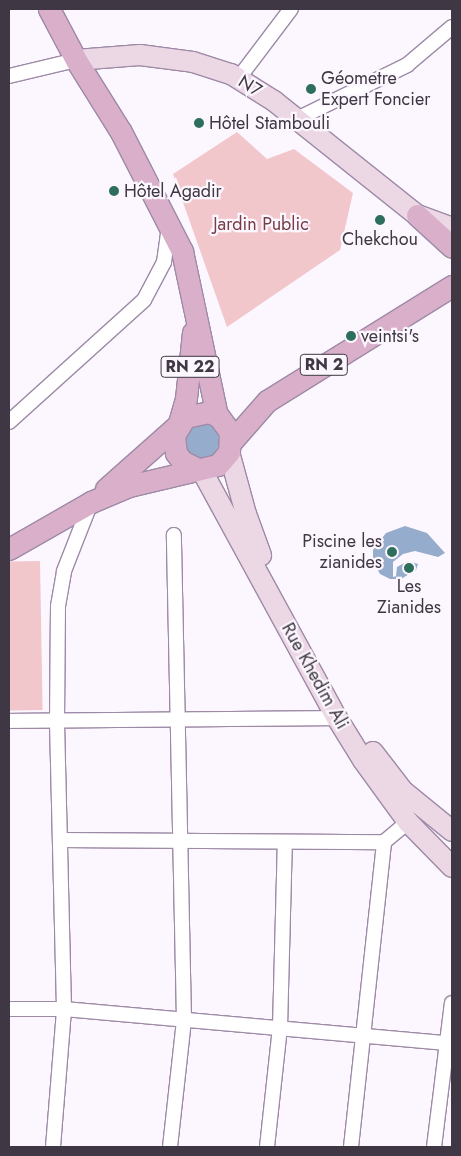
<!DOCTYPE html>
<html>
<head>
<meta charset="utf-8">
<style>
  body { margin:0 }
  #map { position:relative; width:461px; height:1156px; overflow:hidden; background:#fcf7fe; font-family:Jost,sans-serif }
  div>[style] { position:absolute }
  .green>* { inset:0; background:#f1c7cc; transform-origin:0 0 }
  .water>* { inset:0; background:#96accc }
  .round { border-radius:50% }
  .roads { filter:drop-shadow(1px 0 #9d8aa7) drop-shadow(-1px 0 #9d8aa7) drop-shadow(0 1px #9d8aa7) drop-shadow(0 -1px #9d8aa7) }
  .minor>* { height:14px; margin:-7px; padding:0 7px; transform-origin:7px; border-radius:7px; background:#fff }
  .secondary>* { height:20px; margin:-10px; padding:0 10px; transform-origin:10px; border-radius:10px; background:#ecd7e4 }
  .primary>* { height:21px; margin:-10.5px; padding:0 10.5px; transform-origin:10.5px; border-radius:10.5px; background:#d9afca }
  .dots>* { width:14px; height:14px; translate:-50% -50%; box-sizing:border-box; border:2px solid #fcf7fe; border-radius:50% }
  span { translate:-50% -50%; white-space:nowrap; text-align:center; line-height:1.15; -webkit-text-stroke:4.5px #fcf7fe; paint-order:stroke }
  .shield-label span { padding:1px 4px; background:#fcf7fe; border:1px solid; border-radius:4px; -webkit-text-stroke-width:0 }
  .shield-label { font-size:16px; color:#3f3743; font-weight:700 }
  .poi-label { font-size:18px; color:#3f3743 }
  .left { translate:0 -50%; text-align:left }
  .right { translate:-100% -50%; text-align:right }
  .street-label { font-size:18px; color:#3f3743 }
  .park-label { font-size:18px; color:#773c46 }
  .frame { position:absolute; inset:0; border:10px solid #3f3743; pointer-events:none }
</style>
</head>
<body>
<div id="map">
  <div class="green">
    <i style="clip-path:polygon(237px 132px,267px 159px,294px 149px,353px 193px,340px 250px,227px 327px,173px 174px)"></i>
    <i style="left:40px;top:561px;width:149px;height:34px;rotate:89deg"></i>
  </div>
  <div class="water">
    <i class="round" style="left:183px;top:423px;width:36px;height:36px"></i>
    <i style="clip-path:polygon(405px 526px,427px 533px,445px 553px,438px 557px,415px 551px,403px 554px,393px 562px,393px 577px,396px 576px,397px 567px,408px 561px,418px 564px,416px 570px,401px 579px,390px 579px,380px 574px,373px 562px,373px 550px,386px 533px)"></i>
  </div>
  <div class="roads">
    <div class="minor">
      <i style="left:9px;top:76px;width:69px;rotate:-13.4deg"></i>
      <i style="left:238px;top:79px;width:88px;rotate:-52.9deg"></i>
      <i style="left:297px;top:119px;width:123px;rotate:-26.1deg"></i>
      <i style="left:407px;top:65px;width:59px;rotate:-40.2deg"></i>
      <i style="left:9px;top:422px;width:182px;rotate:-42.1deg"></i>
      <i style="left:144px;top:300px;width:43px;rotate:-62.2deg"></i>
      <i style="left:164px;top:262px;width:37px;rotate:-82deg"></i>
      <i style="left:9px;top:721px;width:328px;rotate:-0.5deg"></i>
      <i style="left:60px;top:840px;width:324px;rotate:0.4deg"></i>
      <i style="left:384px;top:842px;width:31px;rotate:-40deg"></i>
      <i style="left:9px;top:1009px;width:55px"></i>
      <i style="left:64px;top:1009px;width:384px;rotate:5.1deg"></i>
      <i style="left:53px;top:1147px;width:138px;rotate:-85.4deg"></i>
      <i style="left:64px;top:1009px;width:288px;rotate:-91.4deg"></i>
      <i style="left:57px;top:721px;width:115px;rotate:-89.5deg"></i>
      <i style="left:58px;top:606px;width:36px;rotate:-80deg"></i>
      <i style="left:64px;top:571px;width:74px;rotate:-68.6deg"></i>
      <i style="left:170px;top:1147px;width:128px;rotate:-83.7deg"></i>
      <i style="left:184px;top:1020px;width:485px;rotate:-91.2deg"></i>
      <i style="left:267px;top:1147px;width:120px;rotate:-83.8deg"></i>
      <i style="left:280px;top:1028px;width:186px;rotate:-88.5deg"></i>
      <i style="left:351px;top:1147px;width:307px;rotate:-83.8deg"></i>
      <i style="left:434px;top:1147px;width:145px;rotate:-82.9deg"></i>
    </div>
    <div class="secondary">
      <i style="left:76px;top:60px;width:64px;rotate:-4.5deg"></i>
      <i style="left:140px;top:55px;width:53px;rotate:7.5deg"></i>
      <i style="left:193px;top:62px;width:40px;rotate:18deg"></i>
      <i style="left:231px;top:74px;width:51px;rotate:32.1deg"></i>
      <i style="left:274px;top:101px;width:183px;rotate:38.6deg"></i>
      <i style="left:417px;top:215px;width:37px;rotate:20deg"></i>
      <i style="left:229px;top:452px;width:64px;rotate:74.7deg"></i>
      <i style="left:246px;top:514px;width:44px;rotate:69.9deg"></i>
      <i style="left:201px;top:469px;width:284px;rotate:61.4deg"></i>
      <i style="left:337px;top:718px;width:49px;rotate:58.2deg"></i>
      <i style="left:363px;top:760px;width:77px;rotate:54deg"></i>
      <i style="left:408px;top:822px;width:63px;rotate:45.6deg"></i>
      <i style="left:373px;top:752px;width:49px;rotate:52.4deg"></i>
      <i style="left:403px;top:791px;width:63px;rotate:39.2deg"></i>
    </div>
    <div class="primary">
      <i style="left:49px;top:9px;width:58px;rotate:62.1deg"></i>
      <i style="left:76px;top:60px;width:85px;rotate:58deg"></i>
      <i style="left:121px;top:132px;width:134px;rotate:62.9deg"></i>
      <i style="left:182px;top:251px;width:168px;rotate:78deg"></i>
      <i style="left:417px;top:215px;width:47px;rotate:42.4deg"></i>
      <i style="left:179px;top:423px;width:26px;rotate:-74deg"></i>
      <i style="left:186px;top:398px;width:66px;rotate:-83.9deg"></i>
      <i style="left:231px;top:442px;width:55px;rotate:-48.7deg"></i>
      <i style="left:267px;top:401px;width:218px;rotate:-31.9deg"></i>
      <i style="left:106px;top:489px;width:95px;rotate:-41.6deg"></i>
      <i style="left:9px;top:549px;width:95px;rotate:-29.8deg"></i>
      <i style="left:91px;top:502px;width:41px;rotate:-22.8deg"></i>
      <i style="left:129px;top:486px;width:91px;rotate:-13.3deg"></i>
      <i style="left:218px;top:465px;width:17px;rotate:-50deg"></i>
      <i style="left:229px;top:452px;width:20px;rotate:-87deg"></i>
      <i style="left:230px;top:432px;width:19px;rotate:-126deg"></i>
      <i style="left:219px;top:417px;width:11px;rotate:-153deg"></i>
      <i style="left:209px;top:412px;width:25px;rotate:168deg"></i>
      <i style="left:185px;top:417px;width:21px;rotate:121deg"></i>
      <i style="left:174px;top:435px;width:18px;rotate:84deg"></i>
      <i style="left:176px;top:453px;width:10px;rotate:53deg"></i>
      <i style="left:182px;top:461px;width:18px;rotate:27deg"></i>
    </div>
  </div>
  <div class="dots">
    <i style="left:311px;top:89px;background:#2e6e5d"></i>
    <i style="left:199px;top:123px;background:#2e6e5d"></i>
    <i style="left:114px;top:191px;background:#2e6e5d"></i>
    <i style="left:380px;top:220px;background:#2e6e5d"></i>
    <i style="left:351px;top:336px;background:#2e6e5d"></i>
    <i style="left:392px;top:552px;background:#2e6e5d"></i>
    <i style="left:409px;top:568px;background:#2e6e5d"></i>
  </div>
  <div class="shield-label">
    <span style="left:324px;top:365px">RN 2</span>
    <span style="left:190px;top:367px">RN 22</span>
  </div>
  <div class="poi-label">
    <span class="left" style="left:321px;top:89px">Géometre<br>Expert Foncier</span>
    <span class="left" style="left:209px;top:123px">Hôtel Stambouli</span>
    <span class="left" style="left:124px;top:191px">Hôtel Agadir</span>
    <span style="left:380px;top:239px">Chekchou</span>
    <span class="left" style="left:361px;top:336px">veintsi's</span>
    <span class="right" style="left:382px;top:552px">Piscine les<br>zianides</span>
    <span style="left:409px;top:597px">Les<br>Zianides</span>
  </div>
  <div class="street-label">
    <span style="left:250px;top:86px;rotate:32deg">N7</span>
    <span style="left:315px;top:676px;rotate:61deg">Rue Khedim Ali</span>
  </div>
  <div class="park-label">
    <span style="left:261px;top:224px">Jardin Public</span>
  </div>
  <div class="frame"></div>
</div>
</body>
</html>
